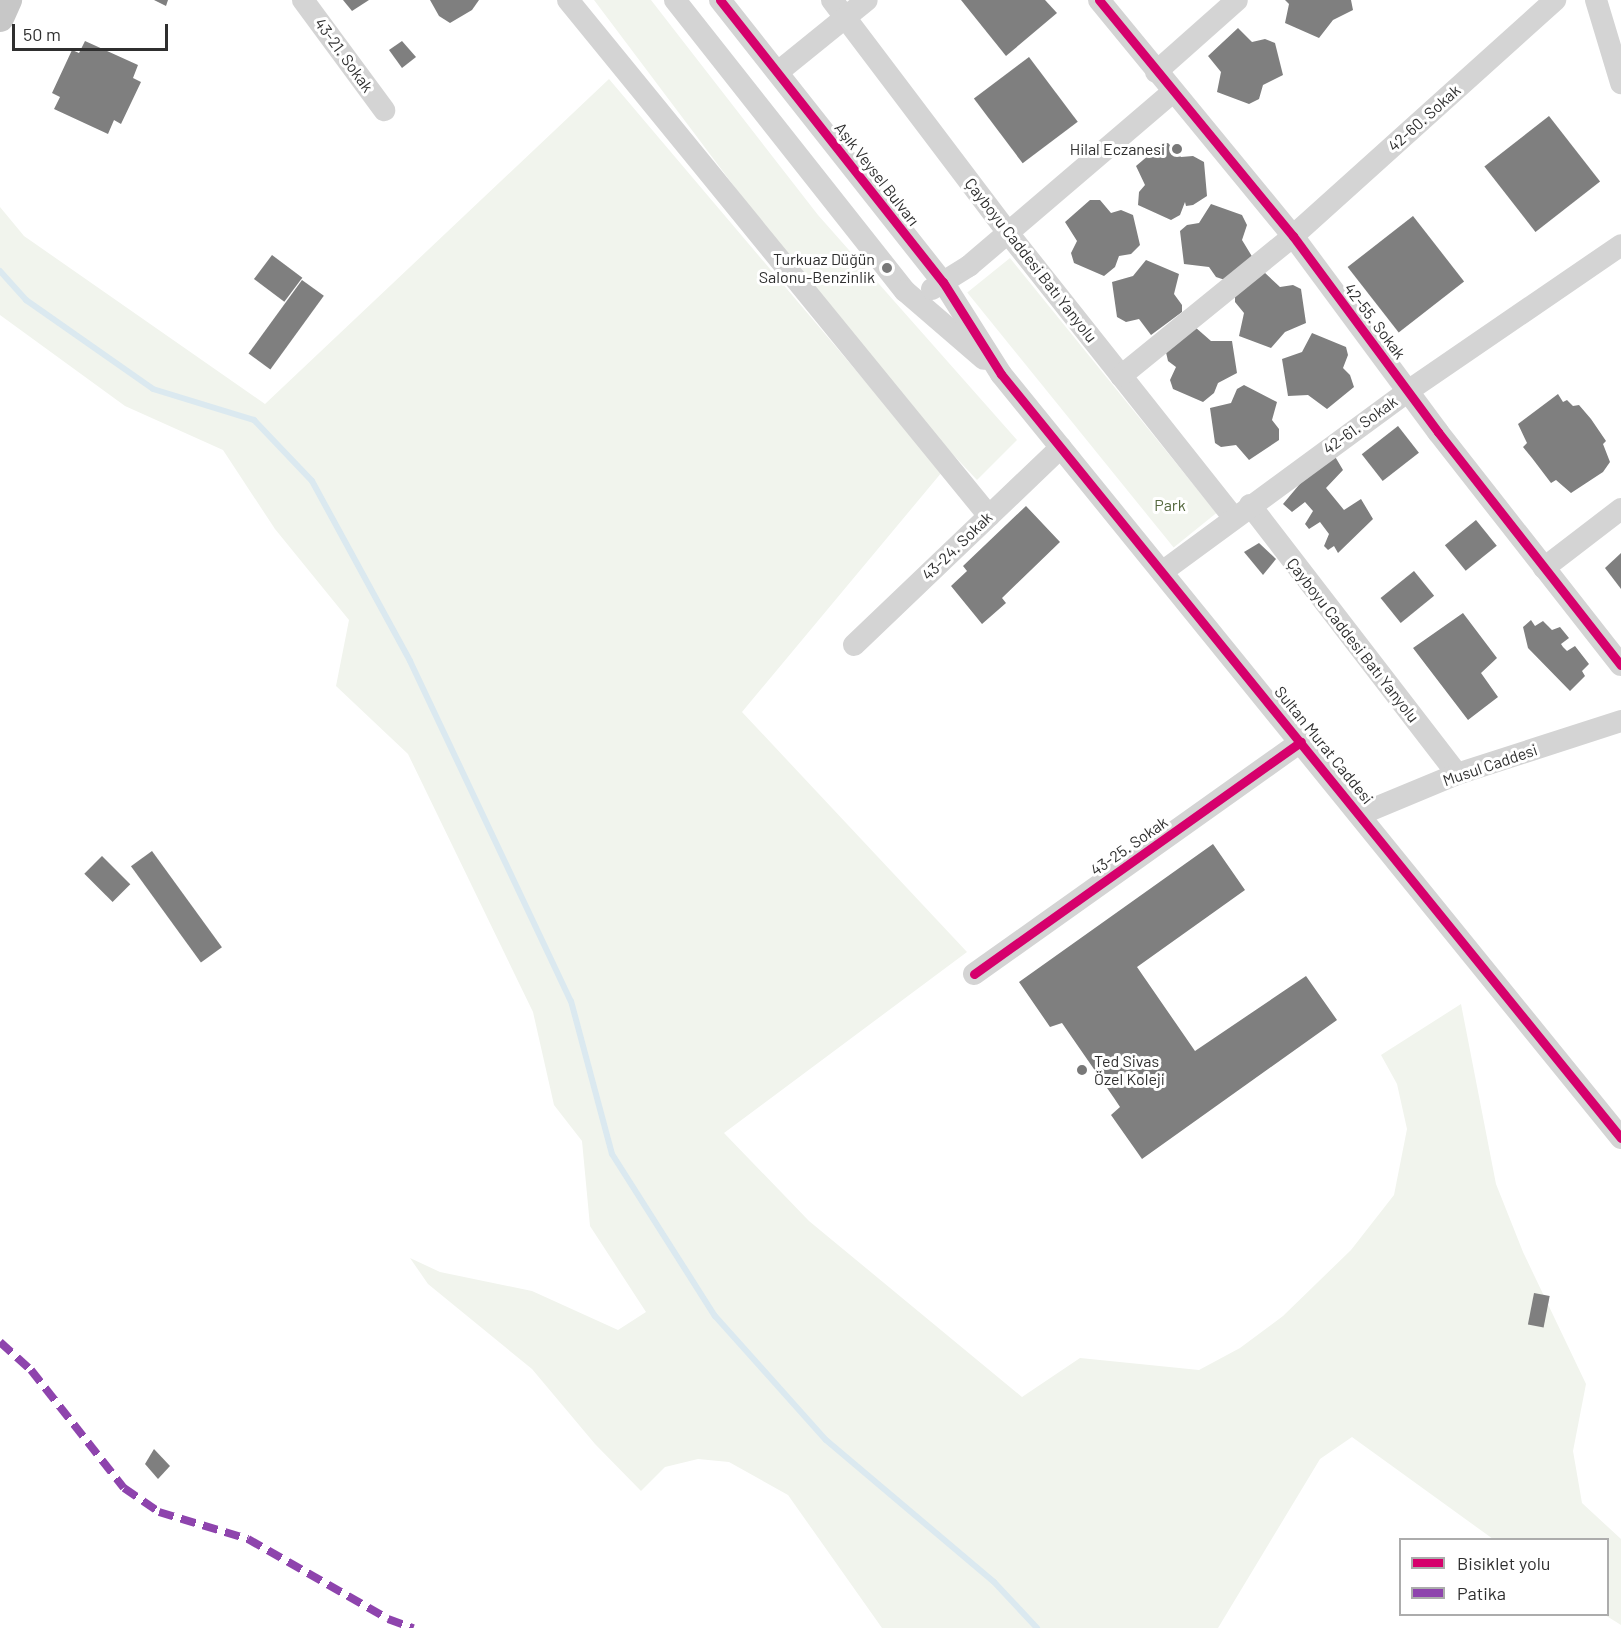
<!DOCTYPE html>
<html>
<head>
<meta charset="utf-8">
<style>
  body { margin:0 }
  #map { position:relative; width:1621px; height:1628px; overflow:hidden; background:#fff; font-family:Barlow,sans-serif }
  div>[style] { position:absolute }
  .green>* { inset:0; background:#f1f4ed; transform-origin:0 0 }
  .stream>* { height:6px; margin:-3px; padding:0 3px; transform-origin:3px; border-radius:3px; background:#dbe9f0 }
  .building>* { inset:0; background:#7f7f7f; transform-origin:0 0 }
  .minor>* { height:22px; margin:-11px; padding:0 11px; transform-origin:11px; border-radius:11px; background:#d4d4d4 }
  .major>* { height:28px; margin:-14px; padding:0 14px; transform-origin:14px; border-radius:14px; background:#c7c7c7 }
  .quiet>* { height:8px; margin-top:-4px; transform-origin:0; background:repeating-linear-gradient(90deg,#8e44ad 0 15px,transparent 0 23px) }
  .cycleway>* { height:9px; margin:-4.5px; padding:0 4.5px; transform-origin:4.5px; border-radius:4.5px; background:#d6006c }
  .dots>* { width:16px; height:16px; translate:-50% -50%; box-sizing:border-box; border:3px solid #fff; border-radius:50% }
  span { translate:-50% -50%; white-space:nowrap; text-align:center; line-height:1.15; -webkit-text-stroke:6px #fff; paint-order:stroke }
  .street-label { font-size:16px; color:#2f2f2f }
  .poi-label { font-size:16px; color:#2f2f2f }
  .right { translate:-100% -50%; text-align:right }
  .left { translate:0 -50%; text-align:left }
  .park-label { font-size:16px; color:#55683f }
  .legend { position:absolute; left:1399px; top:1538px; width:210px; height:78px; box-sizing:border-box; background:#fff; border:2px solid #acacac; margin:0; padding:8px 10px; list-style:none; font-size:18px; color:#2f2f2f }
  .legend li { display:flex; align-items:center; gap:12px; height:30px }
  .legend b { width:30px; border:2px solid #acacac }
  .scale { position:absolute; left:12px; top:24px; width:156px; height:27px; box-sizing:border-box; border:3px solid #2f2f2f; border-top:0; padding-left:8px; font-size:18px; line-height:21px; white-space:nowrap; color:#2f2f2f; -webkit-text-stroke:4px #fff; paint-order:stroke }
</style>
</head>
<body>
<div id="map">
  <div class="green">
    <i style="clip-path:polygon(594px 0,651px 0,818px 215px,1017px 440px,977px 480px,929px 429px,779px 246px)"></i>
    <i style="clip-path:polygon(609px 79px,942px 472px,742px 712px,967px 952px,724px 1133px,809px 1221px,1022px 1397px,1080px 1358px,1199px 1370px,1240px 1348px,1283px 1316px,1351px 1250px,1394px 1195px,1407px 1129px,1397px 1084px,1381px 1055px,1461px 1004px,1496px 1184px,1523px 1252px,1586px 1384px,1573px 1451px,1582px 1503px,1621px 1539px,1621px 1625px,1605px 1615px,1608px 1540px,1493px 1539px,1352px 1437px,1320px 1459px,1218px 1628px,882px 1628px,788px 1495px,729px 1462px,698px 1459px,665px 1467px,641px 1491px,595px 1444px,532px 1369px,428px 1284px,410px 1258px,440px 1272px,532px 1291px,618px 1330px,646px 1312px,590px 1226px,582px 1141px,554px 1105px,533px 1012px,408px 754px,336px 686px,349px 620px,275px 529px,223px 450px,125px 406px,0 315px,0 207px,24px 236px,265px 404px)"></i>
    <i style="left:1010px;top:258px;width:328px;height:55px;rotate:51deg"></i>
  </div>
  <div class="stream">
    <i style="left:0;top:271px;width:39px;rotate:48deg"></i>
    <i style="left:26px;top:300px;width:155px;rotate:35deg"></i>
    <i style="left:153px;top:389px;width:106px;rotate:17.1deg"></i>
    <i style="left:254px;top:420px;width:84px;rotate:46.4deg"></i>
    <i style="left:312px;top:481px;width:205px;rotate:61.4deg"></i>
    <i style="left:410px;top:661px;width:376px;rotate:64.7deg"></i>
    <i style="left:571px;top:1001px;width:158px;rotate:75deg"></i>
    <i style="left:612px;top:1154px;width:192px;rotate:57.6deg"></i>
    <i style="left:715px;top:1316px;width:166px;rotate:48.2deg"></i>
    <i style="left:826px;top:1440px;width:220px;rotate:40.2deg"></i>
    <i style="left:994px;top:1582px;width:63px;rotate:46.9deg"></i>
  </div>
  <div class="building">
    <i style="clip-path:polygon(154px 0,168px 0,166px 6px)"></i>
    <i style="clip-path:polygon(343px 0,369px 0,352px 11px)"></i>
    <i style="clip-path:polygon(430px 0,479px 0,472px 10px,450px 23px,439px 16px)"></i>
    <i style="clip-path:polygon(961px 0,1045px 0,1057px 13px,1006px 56px)"></i>
    <i style="clip-path:polygon(1285px 0,1351px 0,1353px 10px,1333px 20px,1319px 38px,1285px 23px,1289px 4px)"></i>
    <i style="clip-path:polygon(1238px 28px,1252px 42px,1265px 39px,1275px 43px,1283px 75px,1263px 85px,1259px 99px,1249px 104px,1217px 92px,1221px 72px,1208px 56px)"></i>
    <i style="clip-path:polygon(85px 41px,138px 65px,133px 78px,141px 82px,121px 124px,114px 120px,108px 134px,54px 109px,60px 97px,52px 93px,72px 50px,79px 53px)"></i>
    <i style="clip-path:polygon(402px 41px,416px 57px,402px 68px,389px 50px)"></i>
    <i style="left:1029px;top:57px;width:81px;height:69px;rotate:53deg"></i>
    <i style="left:1549px;top:116px;width:83px;height:82px;rotate:52deg"></i>
    <i style="clip-path:polygon(1168px 143px,1181px 157px,1193px 156px,1204px 162px,1207px 196px,1193px 205px,1186px 206px,1185px 202px,1180px 215px,1171px 220px,1138px 205px,1139px 192px,1145px 185px,1136px 166px,1162px 144px)"></i>
    <i style="clip-path:polygon(1090px 200px,1100px 200px,1111px 213px,1121px 210px,1133px 215px,1140px 245px,1131px 254px,1119px 256px,1115px 267px,1104px 276px,1074px 263px,1071px 253px,1077px 241px,1065px 222px)"></i>
    <i style="clip-path:polygon(1211px 204px,1242px 215px,1247px 225px,1242px 240px,1253px 258px,1225px 280px,1216px 277px,1209px 267px,1184px 264px,1180px 231px,1187px 225px,1199px 223px)"></i>
    <i style="left:1413px;top:216px;width:83px;height:83px;rotate:52deg"></i>
    <i style="left:272px;top:255px;width:38px;height:30px;rotate:37deg"></i>
    <i style="clip-path:polygon(1146px 260px,1179px 274px,1174px 294px,1182px 305px,1182px 312px,1151px 335px,1139px 319px,1126px 322px,1117px 317px,1112px 282px,1133px 276px)"></i>
    <i style="clip-path:polygon(1264px 272px,1280px 287px,1293px 285px,1301px 289px,1306px 323px,1285px 332px,1271px 348px,1239px 336px,1244px 313px,1235px 302px,1235px 293px)"></i>
    <i style="left:302px;top:280px;width:27px;height:91px;rotate:36deg"></i>
    <i style="clip-path:polygon(1195px 327px,1211px 341px,1232px 341px,1237px 373px,1218px 383px,1214px 393px,1203px 402px,1173px 389px,1170px 380px,1176px 367px,1168px 361px,1165px 348px)"></i>
    <i style="clip-path:polygon(1312px 333px,1346px 347px,1348px 355px,1343px 368px,1350px 375px,1354px 387px,1327px 409px,1308px 395px,1288px 396px,1282px 359px,1302px 352px)"></i>
    <i style="clip-path:polygon(1244px 385px,1277px 402px,1272px 420px,1279px 429px,1279px 440px,1249px 460px,1236px 445px,1221px 447px,1215px 443px,1210px 408px,1231px 403px,1237px 389px)"></i>
    <i style="clip-path:polygon(1558px 394px,1563px 402px,1567px 400px,1573px 406px,1579px 405px,1591px 419px,1606px 441px,1603px 444px,1610px 462px,1603px 472px,1571px 493px,1556px 480px,1551px 483px,1532px 458px,1523px 447px,1527px 443px,1518px 424px)"></i>
    <i style="left:1398px;top:426px;width:34px;height:46px;rotate:52deg"></i>
    <i style="clip-path:polygon(1330px 448px,1343px 470px,1326px 488px,1344px 510px,1361px 499px,1373px 519px,1338px 553px,1334px 546px,1328px 550px,1324px 546px,1329px 534px,1320px 522px,1309px 529px,1305px 524px,1313px 511px,1305px 502px,1292px 512px,1283px 504px)"></i>
    <i style="clip-path:polygon(1026px 506px,1060px 542px,1002px 598px,1006px 603px,982px 624px,951px 586px,967px 571px,963px 566px)"></i>
    <i style="left:1476px;top:520px;width:33px;height:40px;rotate:51deg"></i>
    <i style="clip-path:polygon(1259px 543px,1276px 559px,1263px 575px,1244px 552px)"></i>
    <i style="clip-path:polygon(1621px 553px,1621px 589px,1605px 568px)"></i>
    <i style="left:1414px;top:571px;width:32px;height:43px;rotate:51deg"></i>
    <i style="clip-path:polygon(1463px 613px,1497px 658px,1481px 673px,1498px 697px,1468px 720px,1413px 648px)"></i>
    <i style="clip-path:polygon(1531px 620px,1535px 626px,1543px 621px,1552px 630px,1560px 627px,1569px 638px,1561px 644px,1563px 647px,1567px 651px,1575px 646px,1589px 664px,1582px 671px,1585px 676px,1570px 691px,1528px 648px,1523px 627px)"></i>
    <i style="clip-path:polygon(1213px 844px,1245px 890px,1137px 967px,1195px 1051px,1306px 976px,1337px 1020px,1142px 1159px,1111px 1115px,1120px 1107px,1114px 1098px,1062px 1023px,1050px 1027px,1019px 982px)"></i>
    <i style="left:152px;top:851px;width:119px;height:26px;rotate:54deg"></i>
    <i style="left:102px;top:856px;width:40px;height:25px;rotate:45deg"></i>
    <i style="left:1534px;top:1293px;width:16px;height:32px;rotate:11deg"></i>
    <i style="clip-path:polygon(154px 1449px,170px 1466px,158px 1479px,145px 1464px)"></i>
  </div>
  <div class="minor">
    <i style="left:303px;top:0;width:137px;rotate:53.6deg"></i>
    <i style="left:568px;top:0;width:666px;rotate:50.79deg"></i>
    <i style="left:675px;top:0;width:371px;rotate:51.7deg"></i>
    <i style="left:905px;top:291px;width:104px;rotate:40.7deg"></i>
    <i style="left:720px;top:0;width:360px;rotate:51.7deg"></i>
    <i style="left:943px;top:282px;width:109px;rotate:57.8deg"></i>
    <i style="left:1001px;top:374px;width:984px;rotate:50.94deg"></i>
    <i style="left:832px;top:0;width:292px;rotate:52.9deg"></i>
    <i style="left:1008px;top:233px;width:362px;rotate:51.6deg"></i>
    <i style="left:1099px;top:0;width:306px;rotate:50.6deg"></i>
    <i style="left:1293px;top:236px;width:244px;rotate:53.5deg"></i>
    <i style="left:1438px;top:432px;width:296px;rotate:51.9deg"></i>
    <i style="left:1596px;top:0;width:87px;rotate:73.2deg"></i>
    <i style="left:778px;top:72px;width:114px;rotate:-39deg"></i>
    <i style="left:1156px;top:72px;width:108px;rotate:-41.6deg"></i>
    <i style="left:932px;top:289px;width:44px;rotate:-31.9deg"></i>
    <i style="left:969px;top:266px;width:268px;rotate:-40.5deg"></i>
    <i style="left:1121px;top:376px;width:222px;rotate:-39.1deg"></i>
    <i style="left:1293px;top:236px;width:353px;rotate:-42deg"></i>
    <i style="left:1250px;top:505px;width:339px;rotate:52.4deg"></i>
    <i style="left:1544px;top:568px;width:97px;rotate:-37.5deg"></i>
    <i style="left:1162px;top:572px;width:305px;rotate:-36.3deg"></i>
    <i style="left:1408px;top:391px;width:258px;rotate:-34.4deg"></i>
    <i style="left:854px;top:645px;width:286px;rotate:-43.7deg"></i>
    <i style="left:1361px;top:814px;width:104px;rotate:-22.6deg"></i>
    <i style="left:1457px;top:774px;width:172px;rotate:-17.9deg"></i>
    <i style="left:974px;top:974px;width:401px;rotate:-35.4deg"></i>
  </div>
  <div class="major">
    <i style="left:0;top:18px;width:20px;rotate:-66deg"></i>
  </div>
  <div class="quiet">
    <i style="left:0;top:1342px;width:42px;rotate:42.1deg"></i>
    <i style="left:31px;top:1370px;width:150px;rotate:51.8deg"></i>
    <i style="left:124px;top:1488px;width:42px;rotate:34.4deg"></i>
    <i style="left:159px;top:1512px;width:93px;rotate:16.9deg"></i>
    <i style="left:248px;top:1539px;width:161px;rotate:29.7deg"></i>
    <i style="left:388px;top:1619px;width:27px;rotate:20deg"></i>
  </div>
  <div class="cycleway">
    <i style="left:720px;top:0;width:360px;rotate:51.7deg"></i>
    <i style="left:943px;top:282px;width:109px;rotate:57.8deg"></i>
    <i style="left:1001px;top:374px;width:984px;rotate:50.94deg"></i>
    <i style="left:1099px;top:0;width:306px;rotate:50.6deg"></i>
    <i style="left:1293px;top:236px;width:244px;rotate:53.5deg"></i>
    <i style="left:1438px;top:432px;width:296px;rotate:51.9deg"></i>
    <i style="left:974px;top:974px;width:401px;rotate:-35.4deg"></i>
  </div>
  <div class="dots">
    <i style="left:1177px;top:149px;background:#787878"></i>
    <i style="left:887px;top:268px;background:#787878"></i>
    <i style="left:1082px;top:1070px;background:#787878"></i>
  </div>
  <div class="street-label">
    <span style="left:344px;top:55px;rotate:54deg">43-21. Sokak</span>
    <span style="left:1424px;top:118px;rotate:-42deg">42-60. Sokak</span>
    <span style="left:877px;top:174px;rotate:52deg">Aşık Veysel Bulvarı</span>
    <span style="left:1031px;top:260px;rotate:52deg">Çayboyu Caddesi Batı Yanyolu</span>
    <span style="left:1375px;top:321px;rotate:53deg">42-55. Sokak</span>
    <span style="left:1360px;top:425px;rotate:-36deg">42-61. Sokak</span>
    <span style="left:957px;top:546px;rotate:-44deg">43-24. Sokak</span>
    <span style="left:1353px;top:640px;rotate:52deg">Çayboyu Caddesi Batı Yanyolu</span>
    <span style="left:1324px;top:745px;rotate:51deg">Sultan Murat Caddesi</span>
    <span style="left:1490px;top:765px;rotate:-19deg">Musul Caddesi</span>
    <span style="left:1129px;top:846px;rotate:-35deg">43-25. Sokak</span>
  </div>
  <div class="poi-label">
    <span class="right" style="left:1165px;top:149px">Hilal Eczanesi</span>
    <span class="right" style="left:875px;top:268px">Turkuaz Düğün<br>Salonu-Benzinlik</span>
    <span class="left" style="left:1094px;top:1070px">Ted Sivas<br>Özel Koleji</span>
  </div>
  <div class="park-label">
    <span style="left:1170px;top:505px">Park</span>
  </div>
  <ul class="legend">
  <li><b style="height:8px;background:#d6006c"></b>Bisiklet yolu</li>
  <li><b style="height:8px;background:#8e44ad"></b>Patika</li>
  </ul>
  <div class="scale">50 m</div>
</div>
</body>
</html>
